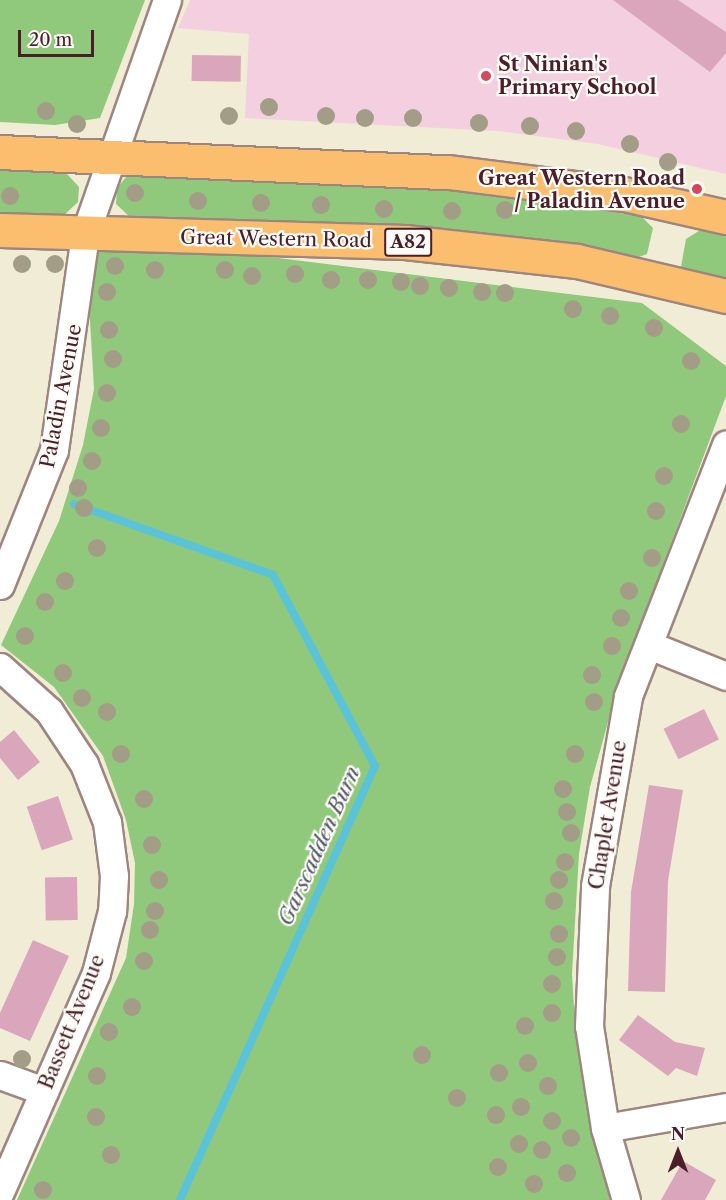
<!DOCTYPE html>
<html>
<head>
<meta charset="utf-8">
<style>
  body { margin:0 }
  #map { position:relative; width:726px; height:1200px; overflow:hidden; background:#f1ecd5; font-family:"Libre Caslon Text",serif }
  div>[style] { position:absolute }
  .built>* { inset:0; background:#f3cfe0 }
  .green>* { inset:0; background:#91c97c }
  .stream>* { height:8px; margin:-4px; padding:0 4px; transform-origin:4px; border-radius:4px; background:#5bc3d8 }
  .building>* { inset:0; background:#d9a6bc; transform-origin:0 0 }
  .roads { filter:drop-shadow(2px 0 #9e8680) drop-shadow(-2px 0 #9e8680) drop-shadow(0 2px #9e8680) drop-shadow(0 -2px #9e8680) }
  .minor>* { height:27px; margin:-13.5px; padding:0 13.5px; transform-origin:13.5px; border-radius:13.5px; background:#fff }
  .major>* { height:33px; margin:-16.5px; padding:0 16.5px; transform-origin:16.5px; border-radius:16.5px; background:#fbbe6e }
  .trees>* { width:18px; height:18px; margin:-9px; border-radius:50%; background:#a39c87 }
  .dots>* { width:16px; height:16px; translate:-50% -50%; box-sizing:border-box; border:3px solid #fdfcf7; border-radius:50% }
  span { translate:-50% -50%; white-space:nowrap; text-align:center; line-height:1.15; -webkit-text-stroke:4.5px #fdfcf7; paint-order:stroke }
  .shield-label span { padding:2px 4px; background:#fdfcf7; border:2px solid; border-radius:4px; -webkit-text-stroke-width:0 }
  .shield-label { font-size:18px; color:#4a1f2b; font-weight:700 }
  .poi-label { font-size:20px; color:#4a1f2b; font-weight:700 }
  .left { translate:0 -50%; text-align:left }
  .right { translate:-100% -50%; text-align:right }
  .street-label { font-size:20px; color:#4a1f2b }
  .water-label { font-size:21px; color:#505868; font-style:italic }
  .north { position:absolute; left:648px; top:1122px; width:60px; height:60px; -webkit-text-stroke:4px #fdfcf7; paint-order:stroke; rotate:0deg; font-size:16px; font-weight:700; line-height:24px; text-align:center; color:#4a1f2b }
  .north::after { content:''; display:block; margin:auto; width:21px; height:27px; background:#4a1f2b; clip-path:polygon(50% 0,100% 100%,50% 72%,0 100%) }
  .scale { position:absolute; left:18px; top:30px; width:76px; height:27px; box-sizing:border-box; border:3px solid #4a1f2b; border-top:0; padding-left:8px; font-size:18px; line-height:21px; white-space:nowrap; color:#4a1f2b; -webkit-text-stroke:4px #fdfcf7; paint-order:stroke }
</style>
</head>
<body>
<div id="map">
  <div class="built">
    <i style="clip-path:polygon(190px 0,726px 0,726px 174px,598px 144px,498px 131px,245px 118px,249px 34px,178px 28px)"></i>
  </div>
  <div class="green">
    <i style="clip-path:polygon(0 0,145px 0,100px 118px,55px 125px,0 122px)"></i>
    <i style="clip-path:polygon(0 170px,67px 174px,79px 187px,78px 202px,62px 217px,0 215px)"></i>
    <i style="clip-path:polygon(138px 175px,450px 189px,641px 216px,653px 228px,647px 254px,636px 258px,131px 218px,116px 204px,117px 188px,127px 176px)"></i>
    <i style="clip-path:polygon(702px 229px,726px 235px,726px 283px,681px 267px,686px 239px)"></i>
    <i style="clip-path:polygon(85px 234px,642px 303px,726px 366px,726px 396px,618px 686px,590px 787px,579px 854px,572px 974px,576px 1039px,626px 1200px,17px 1200px,126px 958px,134px 904px,135px 863px,126px 820px,103px 756px,54px 687px,1px 645px,59px 521px,83px 445px,94px 389px)"></i>
  </div>
  <div class="stream">
    <i style="left:74px;top:504px;width:211px;rotate:19.6deg"></i>
    <i style="left:273px;top:575px;width:217px;rotate:61.9deg"></i>
    <i style="left:375px;top:766px;width:476px;rotate:114.2deg"></i>
  </div>
  <div class="building">
    <i style="clip-path:polygon(613px 0,678px 0,726px 32px,726px 53px,710px 72px)"></i>
    <i style="left:192px;top:55px;width:49px;height:26px;rotate:1deg"></i>
    <i style="left:704px;top:709px;width:34px;height:45px;rotate:64deg"></i>
    <i style="clip-path:polygon(14px 730px,40px 762px,18px 780px,0 758px,0 742px)"></i>
    <i style="clip-path:polygon(649px 785px,683px 790px,668px 881px,665px 992px,628px 991px,631px 892px)"></i>
    <i style="left:58px;top:796px;width:46px;height:33px;rotate:71deg"></i>
    <i style="left:77px;top:877px;width:43px;height:32px;rotate:89deg"></i>
    <i style="clip-path:polygon(33px 940px,69px 956px,30px 1041px,0 1028px,0 1013px)"></i>
    <i style="clip-path:polygon(638px 1015px,675px 1042px,705px 1048px,697px 1076px,676px 1068px,668px 1076px,619px 1040px)"></i>
    <i style="clip-path:polygon(683px 1161px,716px 1180px,705px 1200px,661px 1200px)"></i>
  </div>
  <div class="roads">
    <div class="minor">
      <i style="left:0;top:585px;width:145px;rotate:-68.2deg"></i>
      <i style="left:54px;top:450px;width:218px;rotate:-81.8deg"></i>
      <i style="left:85px;top:234px;width:248px;rotate:-70.7deg"></i>
      <i style="left:649px;top:645px;width:83px;rotate:21.9deg"></i>
      <i style="left:0;top:667px;width:66px;rotate:41.9deg"></i>
      <i style="left:49px;top:711px;width:64px;rotate:56.6deg"></i>
      <i style="left:84px;top:764px;width:62px;rotate:68.4deg"></i>
      <i style="left:107px;top:822px;width:54px;rotate:82.6deg"></i>
      <i style="left:114px;top:876px;width:35px;rotate:93deg"></i>
      <i style="left:112px;top:911px;width:64px;rotate:104.5deg"></i>
      <i style="left:96px;top:973px;width:239px;rotate:113.7deg"></i>
      <i style="left:0;top:1075px;width:47px;rotate:20deg"></i>
      <i style="left:605px;top:1128px;width:123px;rotate:-9.8deg"></i>
      <i style="left:626px;top:1200px;width:75px;rotate:-106.3deg"></i>
      <i style="left:605px;top:1128px;width:103px;rotate:-98.9deg"></i>
      <i style="left:589px;top:1026px;width:140px;rotate:-87.5deg"></i>
      <i style="left:595px;top:886px;width:193px;rotate:-80.1deg"></i>
      <i style="left:628px;top:696px;width:270px;rotate:-68.7deg"></i>
    </div>
    <div class="major">
      <i style="left:0;top:152px;width:449px;rotate:2.6deg"></i>
      <i style="left:449px;top:172px;width:176px;rotate:7.2deg"></i>
      <i style="left:624px;top:194px;width:105px;rotate:12.7deg"></i>
      <i style="left:0;top:230px;width:405px;rotate:1.7deg"></i>
      <i style="left:405px;top:242px;width:173px;rotate:6.3deg"></i>
      <i style="left:577px;top:261px;width:153px;rotate:13.2deg"></i>
    </div>
  </div>
  <div class="trees">
    <i style="left:269px;top:107px"></i>
    <i style="left:46px;top:111px"></i>
    <i style="left:229px;top:116px"></i>
    <i style="left:326px;top:116px"></i>
    <i style="left:365px;top:118px"></i>
    <i style="left:413px;top:118px"></i>
    <i style="left:479px;top:123px"></i>
    <i style="left:77px;top:124px"></i>
    <i style="left:530px;top:126px"></i>
    <i style="left:576px;top:131px"></i>
    <i style="left:630px;top:144px"></i>
    <i style="left:668px;top:162px"></i>
    <i style="left:135px;top:193px"></i>
    <i style="left:10px;top:196px"></i>
    <i style="left:198px;top:201px"></i>
    <i style="left:261px;top:203px"></i>
    <i style="left:321px;top:205px"></i>
    <i style="left:384px;top:209px"></i>
    <i style="left:505px;top:210px"></i>
    <i style="left:452px;top:211px"></i>
    <i style="left:22px;top:264px"></i>
    <i style="left:55px;top:264px"></i>
    <i style="left:115px;top:266px"></i>
    <i style="left:155px;top:270px"></i>
    <i style="left:225px;top:270px"></i>
    <i style="left:295px;top:274px"></i>
    <i style="left:252px;top:276px"></i>
    <i style="left:331px;top:280px"></i>
    <i style="left:368px;top:280px"></i>
    <i style="left:401px;top:282px"></i>
    <i style="left:420px;top:286px"></i>
    <i style="left:449px;top:288px"></i>
    <i style="left:107px;top:292px"></i>
    <i style="left:482px;top:292px"></i>
    <i style="left:505px;top:293px"></i>
    <i style="left:573px;top:309px"></i>
    <i style="left:610px;top:316px"></i>
    <i style="left:654px;top:328px"></i>
    <i style="left:109px;top:330px"></i>
    <i style="left:113px;top:359px"></i>
    <i style="left:691px;top:361px"></i>
    <i style="left:107px;top:393px"></i>
    <i style="left:681px;top:424px"></i>
    <i style="left:101px;top:428px"></i>
    <i style="left:92px;top:461px"></i>
    <i style="left:664px;top:476px"></i>
    <i style="left:78px;top:488px"></i>
    <i style="left:84px;top:508px"></i>
    <i style="left:656px;top:511px"></i>
    <i style="left:97px;top:548px"></i>
    <i style="left:652px;top:558px"></i>
    <i style="left:65px;top:581px"></i>
    <i style="left:629px;top:591px"></i>
    <i style="left:45px;top:602px"></i>
    <i style="left:621px;top:618px"></i>
    <i style="left:25px;top:636px"></i>
    <i style="left:612px;top:646px"></i>
    <i style="left:63px;top:673px"></i>
    <i style="left:592px;top:675px"></i>
    <i style="left:82px;top:698px"></i>
    <i style="left:594px;top:702px"></i>
    <i style="left:107px;top:712px"></i>
    <i style="left:121px;top:754px"></i>
    <i style="left:575px;top:754px"></i>
    <i style="left:563px;top:789px"></i>
    <i style="left:144px;top:799px"></i>
    <i style="left:567px;top:812px"></i>
    <i style="left:571px;top:833px"></i>
    <i style="left:152px;top:845px"></i>
    <i style="left:565px;top:862px"></i>
    <i style="left:159px;top:880px"></i>
    <i style="left:559px;top:880px"></i>
    <i style="left:554px;top:901px"></i>
    <i style="left:155px;top:911px"></i>
    <i style="left:150px;top:930px"></i>
    <i style="left:559px;top:934px"></i>
    <i style="left:557px;top:957px"></i>
    <i style="left:144px;top:961px"></i>
    <i style="left:552px;top:984px"></i>
    <i style="left:132px;top:1007px"></i>
    <i style="left:552px;top:1013px"></i>
    <i style="left:525px;top:1026px"></i>
    <i style="left:109px;top:1032px"></i>
    <i style="left:422px;top:1055px"></i>
    <i style="left:22px;top:1059px"></i>
    <i style="left:528px;top:1063px"></i>
    <i style="left:499px;top:1073px"></i>
    <i style="left:97px;top:1076px"></i>
    <i style="left:548px;top:1086px"></i>
    <i style="left:457px;top:1098px"></i>
    <i style="left:521px;top:1107px"></i>
    <i style="left:496px;top:1115px"></i>
    <i style="left:96px;top:1117px"></i>
    <i style="left:552px;top:1121px"></i>
    <i style="left:571px;top:1138px"></i>
    <i style="left:519px;top:1144px"></i>
    <i style="left:542px;top:1150px"></i>
    <i style="left:111px;top:1155px"></i>
    <i style="left:498px;top:1167px"></i>
    <i style="left:567px;top:1173px"></i>
    <i style="left:534px;top:1184px"></i>
    <i style="left:43px;top:1190px"></i>
  </div>
  <div class="dots">
    <i style="left:486px;top:76px;background:#d1495b"></i>
    <i style="left:697px;top:189px;background:#d1495b"></i>
  </div>
  <div class="shield-label">
    <span style="left:408px;top:242px">A82</span>
  </div>
  <div class="poi-label">
    <span class="left" style="left:498px;top:76px">St Ninian's<br>Primary School</span>
    <span class="right" style="left:685px;top:190px">Great Western Road<br>/ Paladin Avenue</span>
  </div>
  <div class="street-label">
    <span style="left:276px;top:239px;rotate:1deg">Great Western Road</span>
    <span style="left:61px;top:396px;rotate:-79deg">Paladin Avenue</span>
    <span style="left:608px;top:815px;rotate:-81deg">Chaplet Avenue</span>
    <span style="left:72px;top:1022px;rotate:-68deg">Bassett Avenue</span>
  </div>
  <div class="water-label">
    <span style="left:319px;top:846px;rotate:-66deg">Garscadden Burn</span>
  </div>
  <div class="north">N</div>
  <div class="scale">20 m</div>
</div>
</body>
</html>
